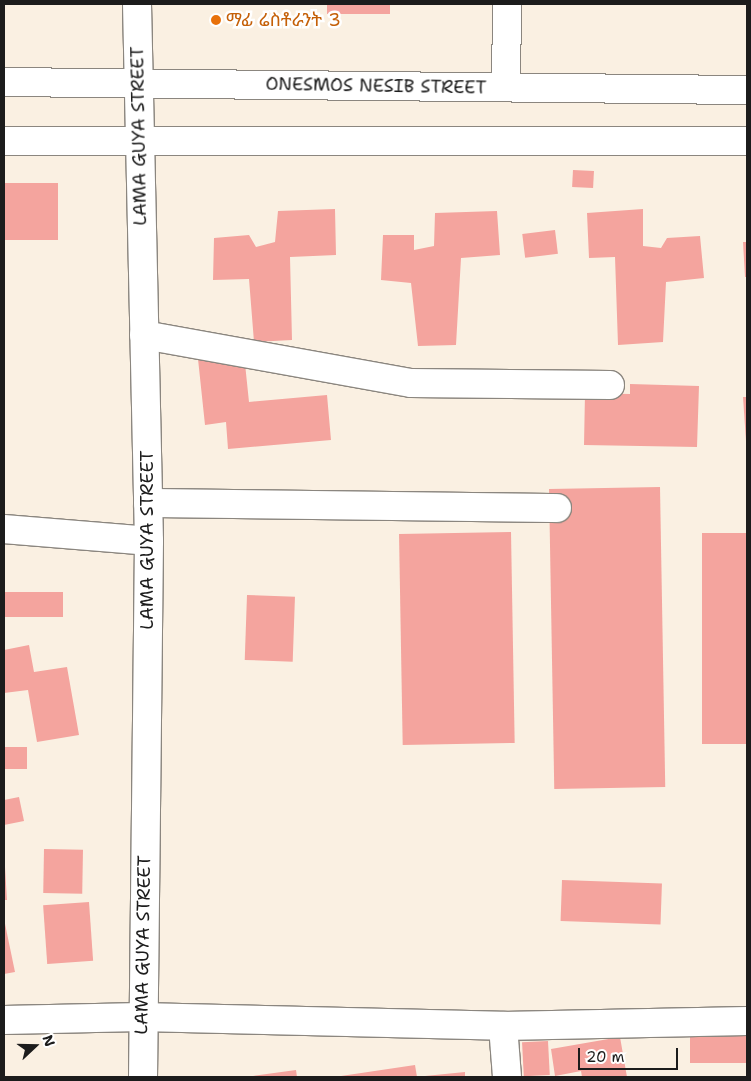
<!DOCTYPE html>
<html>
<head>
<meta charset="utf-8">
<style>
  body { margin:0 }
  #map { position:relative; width:751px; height:1081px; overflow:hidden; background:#faf0e2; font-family:"Shantell Sans","Noto Sans Ethiopic",sans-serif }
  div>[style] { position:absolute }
  .building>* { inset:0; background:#f4a49e; transform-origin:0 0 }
  .roads { filter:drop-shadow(1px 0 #8b867f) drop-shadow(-1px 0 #8b867f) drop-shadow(0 1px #8b867f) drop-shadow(0 -1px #8b867f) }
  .minor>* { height:28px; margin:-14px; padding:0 14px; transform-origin:14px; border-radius:14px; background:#fff }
  .dots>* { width:14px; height:14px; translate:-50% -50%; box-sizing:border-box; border:2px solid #fff; border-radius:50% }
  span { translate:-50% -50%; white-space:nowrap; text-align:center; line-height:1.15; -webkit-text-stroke:5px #fff; paint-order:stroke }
  .food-label { font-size:18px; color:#c56008 }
  .left { translate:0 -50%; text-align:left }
  .street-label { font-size:18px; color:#1c1c1c }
  .frame { position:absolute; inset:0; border:5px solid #1c1c1c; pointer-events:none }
  .north { position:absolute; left:10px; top:1021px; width:50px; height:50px; -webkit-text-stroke:4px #fff; paint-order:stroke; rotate:69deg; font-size:14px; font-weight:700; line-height:20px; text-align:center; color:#1c1c1c }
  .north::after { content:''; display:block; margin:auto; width:18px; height:22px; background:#1c1c1c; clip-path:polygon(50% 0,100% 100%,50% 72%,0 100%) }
  .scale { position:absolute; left:578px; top:1048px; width:100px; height:22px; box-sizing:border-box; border:2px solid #1c1c1c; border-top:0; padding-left:6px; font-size:15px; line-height:18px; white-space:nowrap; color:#1c1c1c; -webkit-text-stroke:4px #fff; paint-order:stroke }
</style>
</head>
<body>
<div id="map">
  <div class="building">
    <i style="left:327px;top:4px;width:63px;height:10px"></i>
    <i style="left:573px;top:170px;width:21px;height:17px;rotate:3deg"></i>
    <i style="left:4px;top:183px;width:54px;height:57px"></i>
    <i style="clip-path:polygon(335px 209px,336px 255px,290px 257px,292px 340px,254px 342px,249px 279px,213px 280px,214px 238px,249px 235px,256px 247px,275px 242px,278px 211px)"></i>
    <i style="clip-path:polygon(643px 209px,643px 246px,661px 248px,667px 238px,700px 236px,704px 278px,666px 282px,663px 342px,618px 345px,615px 257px,589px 258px,587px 213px)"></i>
    <i style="clip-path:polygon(497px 211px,500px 255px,461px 258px,456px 345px,418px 346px,411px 283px,381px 280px,383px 235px,414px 235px,414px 250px,434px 246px,435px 213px)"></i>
    <i style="left:555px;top:230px;width:24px;height:33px;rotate:83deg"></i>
    <i style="clip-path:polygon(743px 242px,747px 242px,747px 277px,745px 277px)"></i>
    <i style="clip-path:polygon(244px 354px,249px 402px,327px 395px,331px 440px,228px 449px,226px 422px,205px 425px,198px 359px)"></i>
    <i style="clip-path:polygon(630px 384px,699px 386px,697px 447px,584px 445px,585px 393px,630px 394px)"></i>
    <i style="clip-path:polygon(743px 397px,747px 397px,747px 441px,746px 441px)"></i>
    <i style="left:660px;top:487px;width:300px;height:111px;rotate:89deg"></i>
    <i style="left:511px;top:532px;width:211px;height:112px;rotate:89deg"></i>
    <i style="left:747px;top:533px;width:211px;height:45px;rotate:90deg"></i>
    <i style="left:4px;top:592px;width:59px;height:25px"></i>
    <i style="left:247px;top:595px;width:48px;height:65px;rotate:2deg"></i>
    <i style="clip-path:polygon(29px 645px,34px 672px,67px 667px,79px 735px,37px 742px,28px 690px,4px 693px,4px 650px)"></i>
    <i style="left:4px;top:747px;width:23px;height:22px"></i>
    <i style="clip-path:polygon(19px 797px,24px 821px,4px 825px,4px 800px)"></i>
    <i style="left:44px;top:849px;width:39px;height:44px;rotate:1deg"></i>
    <i style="clip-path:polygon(4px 867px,5px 867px,7px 900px,4px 900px)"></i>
    <i style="left:562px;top:880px;width:100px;height:41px;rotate:2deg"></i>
    <i style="left:89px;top:902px;width:59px;height:46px;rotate:86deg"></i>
    <i style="clip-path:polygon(4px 919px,15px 972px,4px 974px)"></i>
    <i style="left:747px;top:1033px;width:30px;height:57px;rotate:90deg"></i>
    <i style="clip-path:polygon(620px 1037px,627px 1077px,582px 1077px,581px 1071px,555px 1076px,551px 1049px)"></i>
    <i style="left:548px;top:1041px;width:34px;height:26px;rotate:87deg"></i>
    <i style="clip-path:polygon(415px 1065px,417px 1077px,341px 1077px,341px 1076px)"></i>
    <i style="clip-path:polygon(296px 1070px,297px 1077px,253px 1077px,253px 1076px)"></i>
    <i style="clip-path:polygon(465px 1072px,465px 1077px,425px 1077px,425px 1076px)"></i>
  </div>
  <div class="roads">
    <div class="minor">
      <i style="left:137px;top:4px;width:537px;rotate:88.72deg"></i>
      <i style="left:149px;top:541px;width:536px;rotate:90.64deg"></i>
      <i style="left:4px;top:82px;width:743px;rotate:0.62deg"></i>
      <i style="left:506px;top:87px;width:83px;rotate:-89.3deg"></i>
      <i style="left:4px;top:141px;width:743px"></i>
      <i style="left:144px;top:335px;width:271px;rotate:10.2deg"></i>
      <i style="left:411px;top:383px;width:199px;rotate:0.6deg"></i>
      <i style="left:148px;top:503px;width:409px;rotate:0.7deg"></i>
      <i style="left:4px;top:529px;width:145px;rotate:4.7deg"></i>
      <i style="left:4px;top:1020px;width:137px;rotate:-1.3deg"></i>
      <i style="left:141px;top:1017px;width:362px;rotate:1.4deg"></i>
      <i style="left:503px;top:1026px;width:244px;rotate:-1.2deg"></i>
      <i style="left:503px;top:1026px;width:51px;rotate:85.5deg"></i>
    </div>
  </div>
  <div class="dots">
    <i style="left:216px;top:20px;background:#e8710a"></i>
  </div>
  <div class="food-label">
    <span class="left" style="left:226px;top:20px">ማፊ ሬስቶራንት 3</span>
  </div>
  <div class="street-label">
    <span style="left:376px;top:86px;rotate:1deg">ONESMOS NESIB STREET</span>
    <span style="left:139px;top:136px;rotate:-91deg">LAMA GUYA STREET</span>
    <span style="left:147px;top:540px;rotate:-90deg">LAMA GUYA STREET</span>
    <span style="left:143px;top:945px;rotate:-89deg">LAMA GUYA STREET</span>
  </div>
  <div class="frame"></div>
  <div class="north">N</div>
  <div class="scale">20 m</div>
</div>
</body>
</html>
